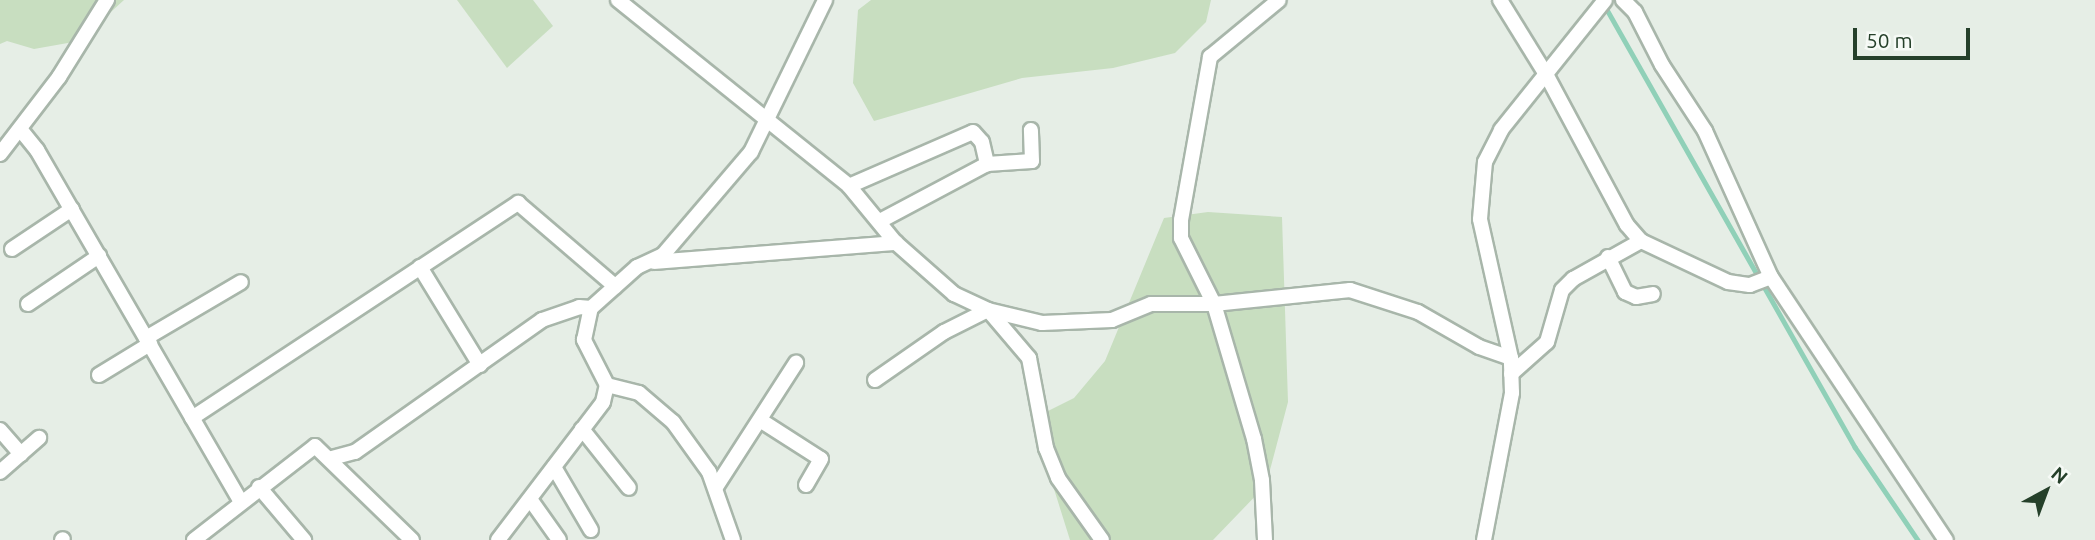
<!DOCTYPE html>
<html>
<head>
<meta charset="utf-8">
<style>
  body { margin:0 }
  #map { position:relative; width:2095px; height:540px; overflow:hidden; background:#e6eee6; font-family:Ubuntu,sans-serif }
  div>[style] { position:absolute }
  .green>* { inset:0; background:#c8dec0 }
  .stream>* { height:4.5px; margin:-2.25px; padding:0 2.25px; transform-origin:2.25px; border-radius:2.25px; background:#90d0b8 }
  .roads { filter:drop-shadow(2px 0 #a8b6aa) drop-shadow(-2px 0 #a8b6aa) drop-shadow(0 2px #a8b6aa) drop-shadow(0 -2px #a8b6aa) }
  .minor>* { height:14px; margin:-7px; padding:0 7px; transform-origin:7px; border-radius:7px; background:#fff }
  span { translate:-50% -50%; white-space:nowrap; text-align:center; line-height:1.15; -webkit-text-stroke:6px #f6faf6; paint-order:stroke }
  .north { position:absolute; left:2011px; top:456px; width:70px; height:70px; -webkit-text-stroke:5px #f6faf6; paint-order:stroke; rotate:41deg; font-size:19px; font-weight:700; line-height:28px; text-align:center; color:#25402a }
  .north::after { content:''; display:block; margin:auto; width:24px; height:32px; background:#25402a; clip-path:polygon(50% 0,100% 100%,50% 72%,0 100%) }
  .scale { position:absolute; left:1853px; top:28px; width:117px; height:32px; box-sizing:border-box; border:4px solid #25402a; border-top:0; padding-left:9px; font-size:21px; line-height:24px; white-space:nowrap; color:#25402a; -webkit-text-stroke:5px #f6faf6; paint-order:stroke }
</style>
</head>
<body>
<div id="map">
  <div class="green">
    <i style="clip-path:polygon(0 0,124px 0,79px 41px,34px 49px,7px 41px,0 44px)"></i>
    <i style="clip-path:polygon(457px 0,533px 0,553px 26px,507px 68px)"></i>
    <i style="clip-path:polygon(871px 0,1211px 0,1206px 22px,1175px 53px,1113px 68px,1022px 78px,874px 121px,853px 83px,858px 10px)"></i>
    <i style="clip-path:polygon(1208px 212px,1282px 217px,1288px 402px,1266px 485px,1213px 540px,1070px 540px,1032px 419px,1074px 398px,1105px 361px,1164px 218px)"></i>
  </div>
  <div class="stream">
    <i style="left:1605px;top:6px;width:507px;rotate:60.45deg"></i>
    <i style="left:1855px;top:447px;width:112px;rotate:55.9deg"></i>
  </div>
  <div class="roads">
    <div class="minor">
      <i style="left:618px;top:0;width:297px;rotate:38.8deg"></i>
      <i style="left:849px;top:186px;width:72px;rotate:50.6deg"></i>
      <i style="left:895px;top:242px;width:79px;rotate:41.4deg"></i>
      <i style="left:954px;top:294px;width:38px;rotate:25deg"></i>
      <i style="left:988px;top:310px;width:56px;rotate:13.5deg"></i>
      <i style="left:1042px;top:323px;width:70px;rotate:-2.5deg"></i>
      <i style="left:1112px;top:320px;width:42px;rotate:-22.3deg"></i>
      <i style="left:1151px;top:304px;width:63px"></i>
      <i style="left:1214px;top:304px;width:137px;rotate:-5.9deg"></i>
      <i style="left:1350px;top:290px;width:71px;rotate:17.9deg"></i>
      <i style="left:1418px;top:312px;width:70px;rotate:29.8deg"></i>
      <i style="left:1479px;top:347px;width:34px;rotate:19deg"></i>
      <i style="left:1500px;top:0;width:89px;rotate:58.3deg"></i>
      <i style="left:1547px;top:76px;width:169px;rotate:61.8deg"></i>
      <i style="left:1627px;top:225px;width:21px;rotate:49deg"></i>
      <i style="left:1641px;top:241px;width:96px;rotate:25.2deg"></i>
      <i style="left:1728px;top:282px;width:22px;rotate:8deg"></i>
      <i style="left:1750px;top:285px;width:22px;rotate:-21deg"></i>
      <i style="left:1623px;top:0;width:17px;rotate:45deg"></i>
      <i style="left:1635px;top:12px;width:59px;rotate:63deg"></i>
      <i style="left:1662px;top:65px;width:79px;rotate:56.9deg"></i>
      <i style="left:1705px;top:131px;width:160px;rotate:65.7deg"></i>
      <i style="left:1771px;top:277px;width:316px;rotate:56.4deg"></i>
      <i style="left:20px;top:129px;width:27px;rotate:51deg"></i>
      <i style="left:37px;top:150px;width:405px;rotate:59.9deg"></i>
      <i style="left:0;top:154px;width:97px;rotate:-52.5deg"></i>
      <i style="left:59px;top:77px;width:91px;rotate:-58.1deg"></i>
      <i style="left:849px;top:186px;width:135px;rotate:-23.5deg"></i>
      <i style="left:973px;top:132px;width:13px;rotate:48deg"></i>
      <i style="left:982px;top:142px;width:23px;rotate:77deg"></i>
      <i style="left:880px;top:221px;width:121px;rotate:-28deg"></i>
      <i style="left:987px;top:164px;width:45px;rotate:-3.8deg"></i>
      <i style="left:1032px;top:161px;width:31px;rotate:-92deg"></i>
      <i style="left:12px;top:249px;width:72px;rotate:-33.7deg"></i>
      <i style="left:1608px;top:257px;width:39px;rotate:64deg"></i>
      <i style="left:1625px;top:292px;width:12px;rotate:24deg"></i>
      <i style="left:1636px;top:297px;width:17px;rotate:-10deg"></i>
      <i style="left:654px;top:262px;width:243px;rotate:-4.5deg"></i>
      <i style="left:420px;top:267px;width:115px;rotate:58.5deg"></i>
      <i style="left:28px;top:304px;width:86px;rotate:-34.1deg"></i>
      <i style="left:989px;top:311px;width:62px;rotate:49.6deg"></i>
      <i style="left:1029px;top:358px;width:92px;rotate:79.3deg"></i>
      <i style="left:1046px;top:448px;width:32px;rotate:68deg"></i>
      <i style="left:1058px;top:478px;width:76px;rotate:54.6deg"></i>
      <i style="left:146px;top:338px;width:110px;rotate:-30.5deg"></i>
      <i style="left:1511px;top:374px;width:48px;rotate:-41.6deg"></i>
      <i style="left:1547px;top:342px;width:54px;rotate:-73.9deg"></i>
      <i style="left:1562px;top:290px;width:16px;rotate:-45deg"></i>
      <i style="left:1573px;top:279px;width:78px;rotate:-29.2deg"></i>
      <i style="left:99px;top:375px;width:60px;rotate:-31.3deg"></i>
      <i style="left:875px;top:380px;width:84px;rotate:-34.8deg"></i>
      <i style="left:944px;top:332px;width:49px;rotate:-26.6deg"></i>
      <i style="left:607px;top:385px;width:33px;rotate:14deg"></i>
      <i style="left:639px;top:393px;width:45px;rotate:40.5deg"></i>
      <i style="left:673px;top:422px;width:62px;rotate:54.2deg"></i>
      <i style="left:709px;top:472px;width:72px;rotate:70.6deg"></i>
      <i style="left:192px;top:418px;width:391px;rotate:-33.4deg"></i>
      <i style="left:518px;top:203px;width:128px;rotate:40.6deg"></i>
      <i style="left:760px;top:420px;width:72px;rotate:32.6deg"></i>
      <i style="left:821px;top:459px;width:30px;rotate:120deg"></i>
      <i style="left:582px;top:429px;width:75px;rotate:51.5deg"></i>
      <i style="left:0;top:430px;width:32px;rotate:49deg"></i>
      <i style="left:332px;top:458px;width:24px;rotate:-15deg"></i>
      <i style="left:355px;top:452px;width:229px;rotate:-35.2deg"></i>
      <i style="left:542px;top:320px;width:39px;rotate:-19deg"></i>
      <i style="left:579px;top:307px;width:12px;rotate:5deg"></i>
      <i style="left:554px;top:467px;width:73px;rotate:59.6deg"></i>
      <i style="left:0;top:472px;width:52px;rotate:-41.1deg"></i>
      <i style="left:259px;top:487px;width:70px;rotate:49.7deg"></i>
      <i style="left:716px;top:487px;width:148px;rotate:-57.2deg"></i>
      <i style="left:530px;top:499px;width:50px;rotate:54.7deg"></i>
      <i style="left:62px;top:540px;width:1px;rotate:-45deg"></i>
      <i style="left:194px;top:540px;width:153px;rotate:-37.8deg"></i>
      <i style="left:315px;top:446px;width:135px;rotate:44.1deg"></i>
      <i style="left:498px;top:540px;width:173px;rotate:-52.7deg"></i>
      <i style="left:603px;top:402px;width:17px;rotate:-77deg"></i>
      <i style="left:607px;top:385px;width:51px;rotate:-117.1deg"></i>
      <i style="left:584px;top:340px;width:33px;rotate:-78deg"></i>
      <i style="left:591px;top:308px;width:62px;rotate:-41.7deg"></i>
      <i style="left:637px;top:267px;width:29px;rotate:-25deg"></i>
      <i style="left:663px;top:255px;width:135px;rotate:-49.5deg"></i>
      <i style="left:751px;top:152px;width:169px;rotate:-64deg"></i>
      <i style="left:1265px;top:540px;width:60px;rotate:-92.9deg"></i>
      <i style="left:1262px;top:480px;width:42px;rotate:-101deg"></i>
      <i style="left:1254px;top:439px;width:141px;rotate:-106.5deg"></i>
      <i style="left:1214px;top:304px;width:74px;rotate:-116.6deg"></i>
      <i style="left:1181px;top:238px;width:18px;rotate:-90deg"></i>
      <i style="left:1181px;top:220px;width:166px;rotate:-79.9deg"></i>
      <i style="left:1210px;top:57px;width:89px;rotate:-39.6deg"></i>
      <i style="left:1484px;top:540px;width:150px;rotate:-79.2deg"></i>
      <i style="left:1512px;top:393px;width:35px;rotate:-92deg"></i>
      <i style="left:1511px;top:358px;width:142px;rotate:-102.6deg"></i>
      <i style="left:1480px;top:219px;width:57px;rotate:-85deg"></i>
      <i style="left:1485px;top:162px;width:36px;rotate:-63deg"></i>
      <i style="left:1501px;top:130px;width:166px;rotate:-51.3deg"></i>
    </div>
  </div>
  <div class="north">N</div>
  <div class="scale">50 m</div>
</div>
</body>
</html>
